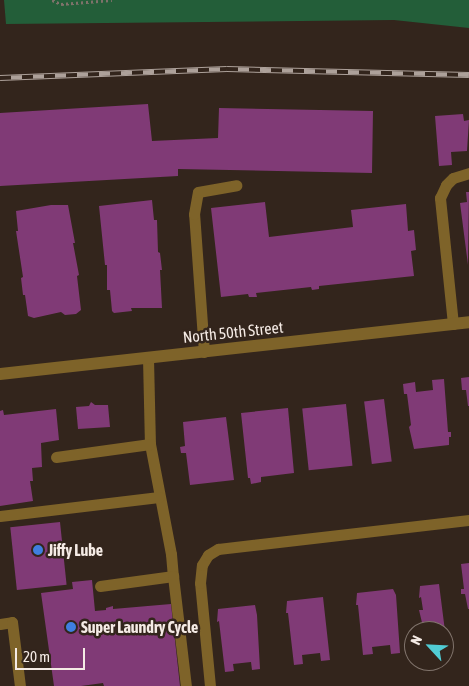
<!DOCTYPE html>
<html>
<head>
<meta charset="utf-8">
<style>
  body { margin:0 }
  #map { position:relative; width:469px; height:686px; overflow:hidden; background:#33251c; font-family:"Asap Condensed",sans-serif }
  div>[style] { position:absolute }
  .green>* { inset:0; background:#235e39 }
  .building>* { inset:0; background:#803a76; transform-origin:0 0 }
  .path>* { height:3px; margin-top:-1.5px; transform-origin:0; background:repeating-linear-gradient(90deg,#7e726a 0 2.5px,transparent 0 5px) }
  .lane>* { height:11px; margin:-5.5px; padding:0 5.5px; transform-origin:5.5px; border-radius:5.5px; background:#7e6329 }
  .street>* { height:12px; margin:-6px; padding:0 6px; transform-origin:6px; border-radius:6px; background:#7e6329 }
  .rail>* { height:5.5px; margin-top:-2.75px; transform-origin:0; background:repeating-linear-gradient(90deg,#33251c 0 11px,#ada19a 0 22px); box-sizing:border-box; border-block:1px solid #ada19a }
  .dots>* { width:14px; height:14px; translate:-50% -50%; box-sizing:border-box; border:2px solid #33251c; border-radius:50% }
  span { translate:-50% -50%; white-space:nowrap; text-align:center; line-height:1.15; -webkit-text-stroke:5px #33251c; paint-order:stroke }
  .street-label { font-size:16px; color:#f5ebe5 }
  .poi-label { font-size:16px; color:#f5ebe5; font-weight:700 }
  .left { translate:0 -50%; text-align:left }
  .north { position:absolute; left:404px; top:621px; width:50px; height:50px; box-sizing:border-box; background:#33251c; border:1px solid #81746c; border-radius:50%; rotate:295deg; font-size:14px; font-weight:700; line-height:20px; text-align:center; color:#f5ebe5 }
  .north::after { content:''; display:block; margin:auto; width:18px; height:22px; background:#51ccd4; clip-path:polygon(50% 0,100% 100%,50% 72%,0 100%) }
  .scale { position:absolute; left:15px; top:648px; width:70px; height:22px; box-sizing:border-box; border:2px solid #f5ebe5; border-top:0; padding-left:6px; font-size:15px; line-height:18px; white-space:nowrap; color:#f5ebe5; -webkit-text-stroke:4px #33251c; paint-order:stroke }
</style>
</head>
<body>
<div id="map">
  <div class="green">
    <i style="clip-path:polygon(4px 0,469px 0,469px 28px,394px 20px,6px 24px)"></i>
  </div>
  <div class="building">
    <i style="clip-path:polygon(148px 104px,152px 141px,218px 138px,219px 108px,373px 111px,372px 173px,178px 169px,178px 176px,0 186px,0 113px)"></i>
    <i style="clip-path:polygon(463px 114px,464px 121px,469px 120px,467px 151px,451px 152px,452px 165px,439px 166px,435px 116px)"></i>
    <i style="clip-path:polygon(466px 192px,469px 192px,468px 265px,460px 203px,467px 202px)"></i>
    <i style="clip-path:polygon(152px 200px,154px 220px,157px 220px,158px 252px,160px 253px,162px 270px,160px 270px,162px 308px,131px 308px,132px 311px,114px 313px,112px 311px,110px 290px,107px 290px,107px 265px,105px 265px,99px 206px)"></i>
    <i style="clip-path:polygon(265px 202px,269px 237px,353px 227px,351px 210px,406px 204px,408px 231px,414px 230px,416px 250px,411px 251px,414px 276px,319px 286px,319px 289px,312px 290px,311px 287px,256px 293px,257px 297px,249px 297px,248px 294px,221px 297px,211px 208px)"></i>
    <i style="clip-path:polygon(51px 205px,68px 205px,75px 243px,73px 243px,79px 275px,77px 276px,81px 310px,76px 314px,65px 315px,61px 312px,34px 318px,28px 316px,25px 295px,23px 295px,21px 278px,23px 277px,16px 231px,18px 231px,16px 211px)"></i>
    <i style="clip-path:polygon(469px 377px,469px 406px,468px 406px,466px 390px,462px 390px,461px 378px)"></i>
    <i style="clip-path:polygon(444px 379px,448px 432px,451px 432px,451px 437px,449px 437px,449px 445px,414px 449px,409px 427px,411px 425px,407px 394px,404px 394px,403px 384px,415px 382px,416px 392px,433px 390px,432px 380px)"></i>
    <i style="left:384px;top:399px;width:63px;height:20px;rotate:83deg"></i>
    <i style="clip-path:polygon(91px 402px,95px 405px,108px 405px,110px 427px,78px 429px,76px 407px,89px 406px)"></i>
    <i style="left:346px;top:404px;width:62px;height:44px;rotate:84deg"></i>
    <i style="clip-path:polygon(288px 408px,294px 473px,261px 477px,261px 482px,251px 484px,250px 478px,248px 478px,241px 413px)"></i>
    <i style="clip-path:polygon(56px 409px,59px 440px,41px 443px,42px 467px,32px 468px,33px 481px,30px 481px,33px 501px,0 506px,0 411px,3px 410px,4px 415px)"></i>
    <i style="clip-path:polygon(226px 417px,234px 480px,190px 485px,186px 453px,181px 453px,180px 447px,185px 446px,183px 422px)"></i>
    <i style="left:60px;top:522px;width:63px;height:50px;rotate:84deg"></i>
    <i style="clip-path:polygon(469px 563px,469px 609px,468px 609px,465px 594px,461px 594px,461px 589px,464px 589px,461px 564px)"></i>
    <i style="clip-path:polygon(92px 580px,95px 611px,106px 610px,106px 608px,113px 606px,113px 609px,171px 604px,180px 686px,104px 686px,103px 683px,81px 686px,54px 686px,41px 593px,73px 589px,72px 582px)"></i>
    <i style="clip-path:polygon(439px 584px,445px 631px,424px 631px,419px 610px,423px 610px,421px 597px,419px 598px,420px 586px)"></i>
    <i style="clip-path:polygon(393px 589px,396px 595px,400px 653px,391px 654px,390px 645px,372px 647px,373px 654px,363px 655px,358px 605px,356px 605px,357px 593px)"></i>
    <i style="clip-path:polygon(323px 597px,330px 660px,321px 661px,320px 653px,302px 655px,303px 664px,294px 665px,288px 613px,286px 613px,287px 601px)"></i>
    <i style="clip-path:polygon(255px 605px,257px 615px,260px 669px,252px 670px,251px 662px,233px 664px,234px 671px,225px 672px,219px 621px,217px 622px,218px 609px)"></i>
  </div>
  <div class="path">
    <i style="left:52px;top:0;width:10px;rotate:24deg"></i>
    <i style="left:61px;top:4px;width:51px;rotate:-4.5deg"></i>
  </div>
  <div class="lane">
    <i style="left:453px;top:324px;width:127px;rotate:-95.9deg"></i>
    <i style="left:440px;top:198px;width:14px;rotate:-65deg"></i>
    <i style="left:446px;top:185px;width:10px;rotate:-45deg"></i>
    <i style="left:453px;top:178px;width:17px;rotate:-17deg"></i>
    <i style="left:204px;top:352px;width:138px;rotate:-94.1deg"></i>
    <i style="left:194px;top:214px;width:22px;rotate:-80deg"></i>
    <i style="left:198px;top:192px;width:39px;rotate:-10deg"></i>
    <i style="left:148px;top:358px;width:86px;rotate:88.7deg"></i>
    <i style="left:150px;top:444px;width:112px;rotate:79.2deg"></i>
    <i style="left:171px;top:554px;width:22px;rotate:85deg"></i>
    <i style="left:56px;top:457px;width:95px;rotate:-7.9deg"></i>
    <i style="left:0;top:516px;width:160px;rotate:-6.8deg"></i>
    <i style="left:100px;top:586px;width:74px;rotate:-7.8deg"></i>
    <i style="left:173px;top:576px;width:111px;rotate:83.3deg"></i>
    <i style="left:0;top:624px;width:12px;rotate:-9deg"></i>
    <i style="left:12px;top:622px;width:64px;rotate:82.9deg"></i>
    <i style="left:210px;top:686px;width:103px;rotate:-95.5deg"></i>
    <i style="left:200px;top:583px;width:18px;rotate:-84deg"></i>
    <i style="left:202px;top:565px;width:12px;rotate:-59deg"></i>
    <i style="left:208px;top:555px;width:12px;rotate:-31deg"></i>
    <i style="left:218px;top:549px;width:253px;rotate:-6.6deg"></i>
  </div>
  <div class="street">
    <i style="left:0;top:374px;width:472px;rotate:-6.3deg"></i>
  </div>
  <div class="rail">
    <i style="left:0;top:78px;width:227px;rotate:-2.3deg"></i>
    <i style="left:227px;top:69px;width:242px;rotate:1.4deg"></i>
  </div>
  <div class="dots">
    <i style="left:38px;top:550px;background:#3f7fe0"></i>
    <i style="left:71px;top:627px;background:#3f7fe0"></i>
  </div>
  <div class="street-label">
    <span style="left:233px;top:332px;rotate:-6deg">North 50th Street</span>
  </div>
  <div class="poi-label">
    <span class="left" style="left:48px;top:550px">Jiffy Lube</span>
    <span class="left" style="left:81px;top:627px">Super Laundry Cycle</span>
  </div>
  <div class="north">N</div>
  <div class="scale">20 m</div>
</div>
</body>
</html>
